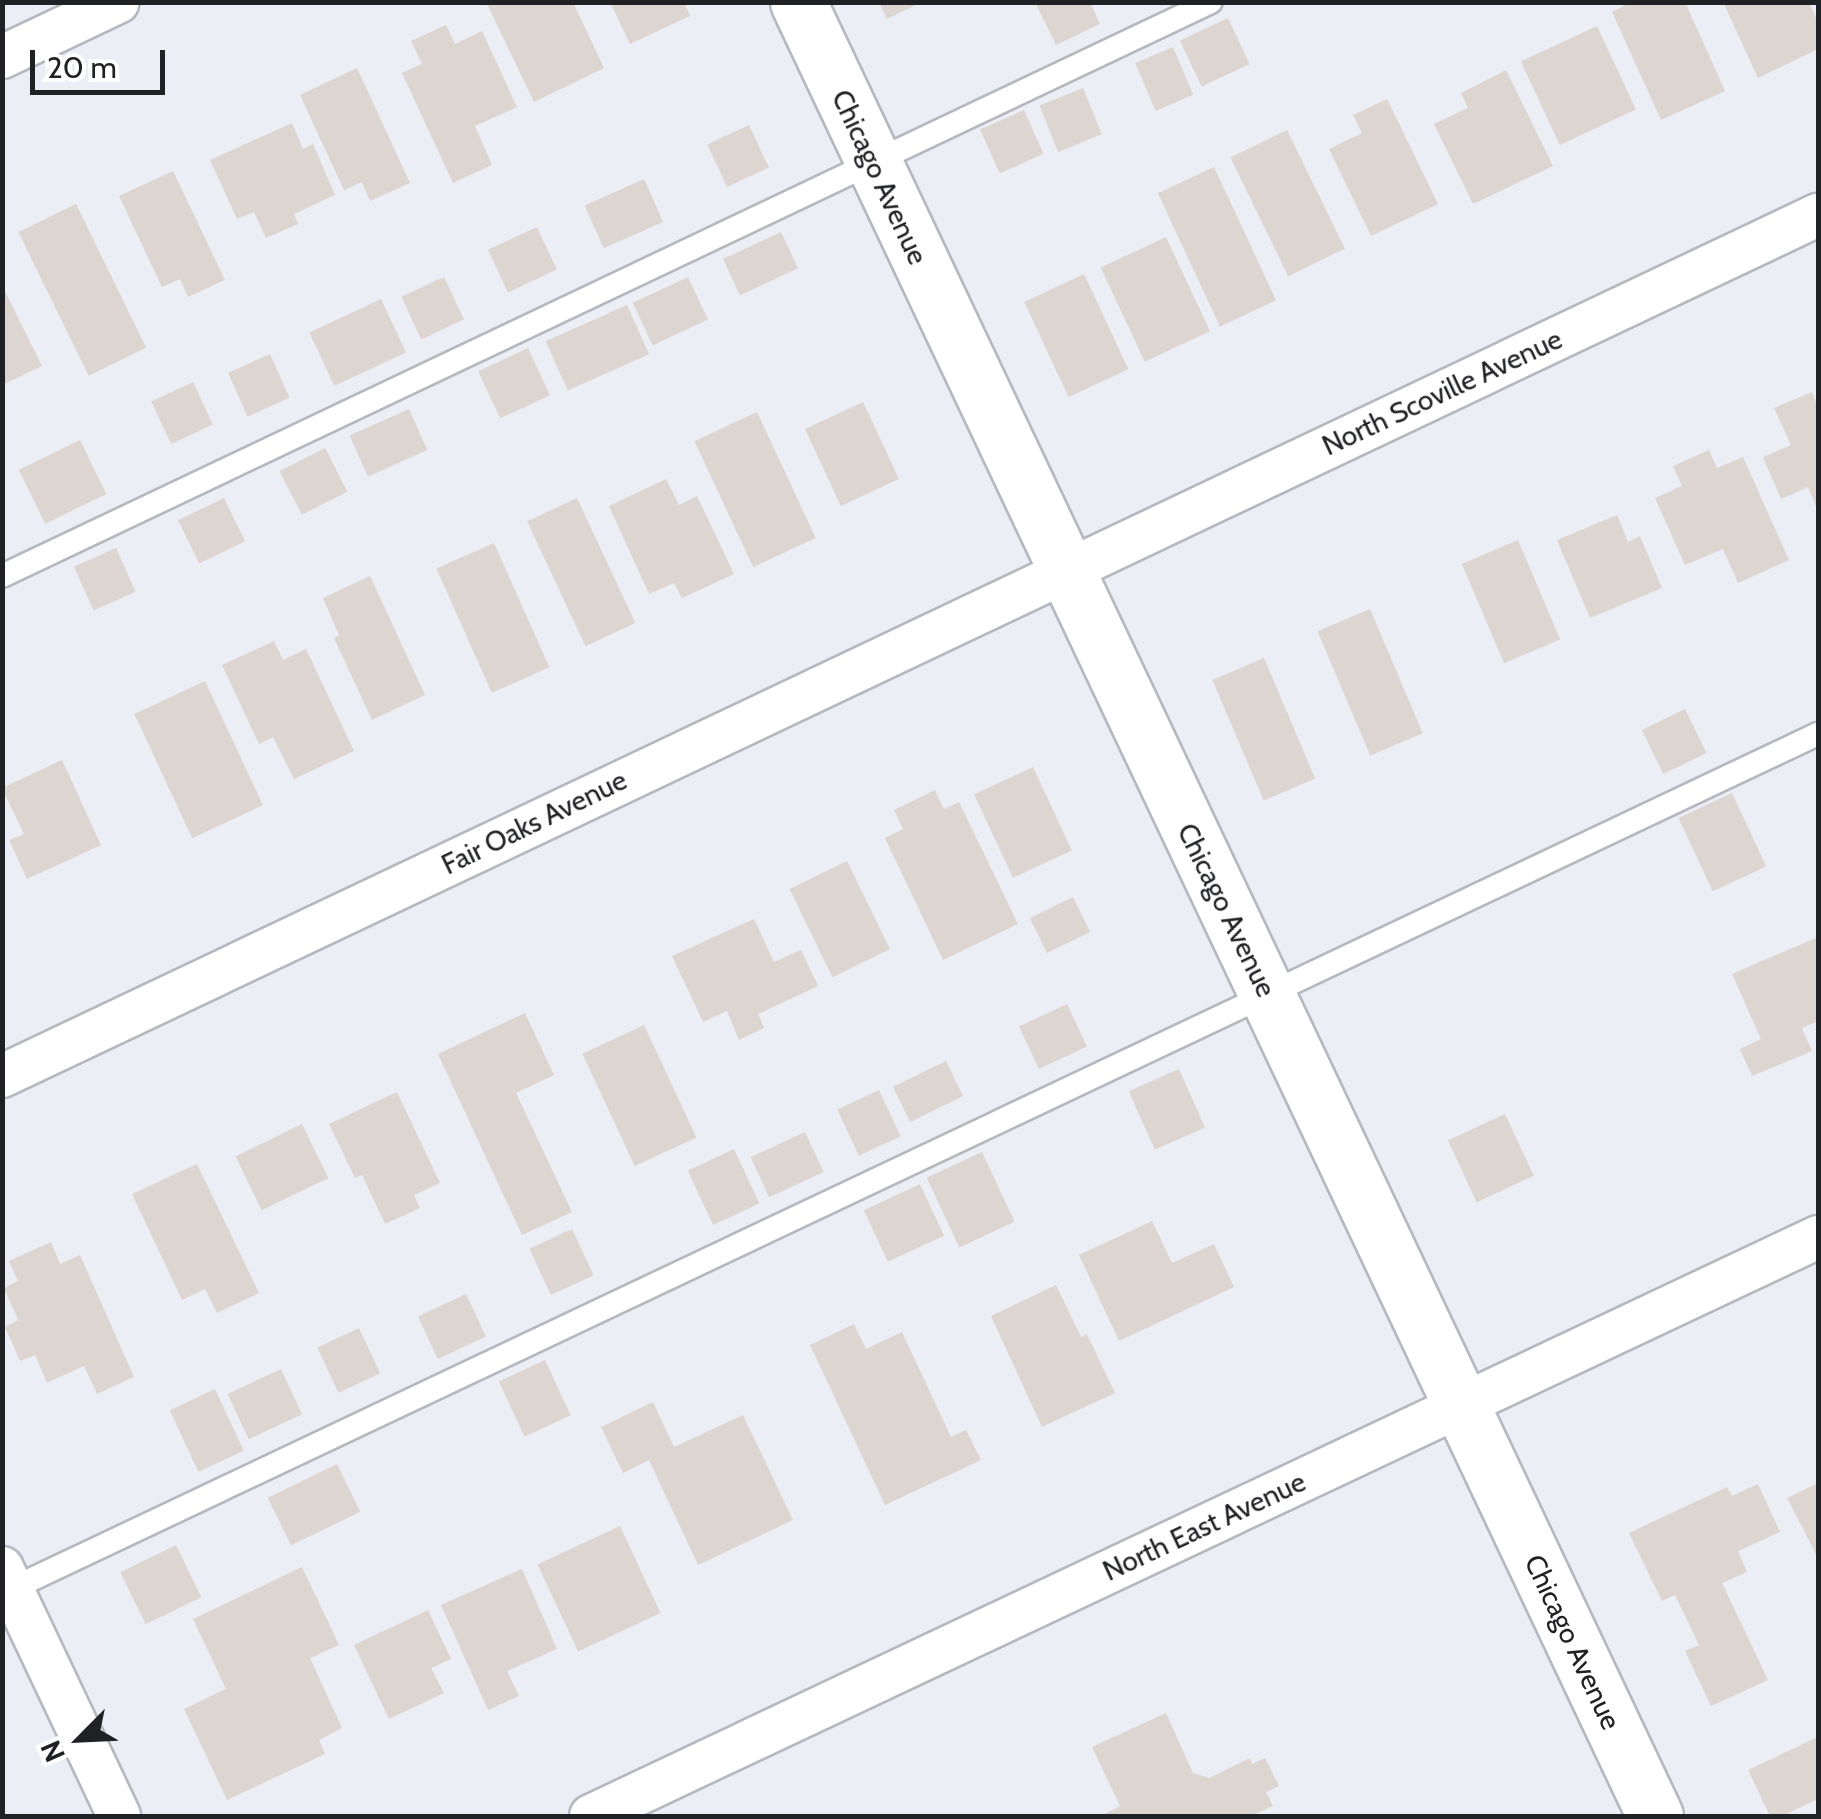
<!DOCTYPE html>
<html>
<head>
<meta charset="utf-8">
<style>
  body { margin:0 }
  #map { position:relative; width:1821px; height:1819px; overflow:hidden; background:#eceef6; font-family:Cabin,sans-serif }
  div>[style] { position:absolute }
  .building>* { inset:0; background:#dcd5d0; transform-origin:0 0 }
  .roads { filter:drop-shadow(2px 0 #b5b8bf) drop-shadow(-2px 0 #b5b8bf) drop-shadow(0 2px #b5b8bf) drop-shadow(0 -2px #b5b8bf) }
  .lane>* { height:22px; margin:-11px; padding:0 11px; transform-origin:11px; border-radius:11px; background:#fff }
  .street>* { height:42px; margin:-21px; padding:0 21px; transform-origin:21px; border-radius:21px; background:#fff }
  .secondary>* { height:55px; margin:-27.5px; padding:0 27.5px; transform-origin:27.5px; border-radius:27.5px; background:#fff }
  span { translate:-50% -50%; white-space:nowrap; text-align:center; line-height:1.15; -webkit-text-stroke:8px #fff; paint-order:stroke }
  .street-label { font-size:28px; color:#202124 }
  .frame { position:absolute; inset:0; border:5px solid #202124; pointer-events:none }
  .north { position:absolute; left:30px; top:1689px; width:100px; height:100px; -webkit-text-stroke:8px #fff; paint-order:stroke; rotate:246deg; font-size:28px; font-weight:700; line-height:40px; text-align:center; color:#202124 }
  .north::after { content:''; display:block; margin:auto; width:35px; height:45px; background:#202124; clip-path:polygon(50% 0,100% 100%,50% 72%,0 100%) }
  .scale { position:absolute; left:30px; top:50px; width:135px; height:45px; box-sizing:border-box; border:5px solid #202124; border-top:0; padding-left:12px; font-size:30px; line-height:35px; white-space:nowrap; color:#202124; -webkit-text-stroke:8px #fff; paint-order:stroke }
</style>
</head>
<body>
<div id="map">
  <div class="building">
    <i style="clip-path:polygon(573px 2px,604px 68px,534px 102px,487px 4px)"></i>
    <i style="clip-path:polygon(610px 2px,684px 2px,690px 16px,630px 44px)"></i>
    <i style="clip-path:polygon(879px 2px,922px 2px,887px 19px)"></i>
    <i style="clip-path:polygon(1035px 2px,1090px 2px,1100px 24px,1056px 45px)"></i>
    <i style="clip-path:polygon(1631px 2px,1685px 2px,1725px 91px,1661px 120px,1612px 12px)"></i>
    <i style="clip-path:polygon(1723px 2px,1809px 2px,1818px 22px,1818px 49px,1758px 78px)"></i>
    <i style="left:1228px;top:18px;width:51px;height:53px;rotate:65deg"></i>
    <i style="clip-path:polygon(446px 25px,455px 44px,482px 31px,517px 107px,475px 126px,492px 165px,453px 183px,402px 73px,422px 64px,411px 41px)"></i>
    <i style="left:1597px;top:26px;width:92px;height:84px;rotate:65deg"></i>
    <i style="left:1173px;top:47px;width:52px;height:41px;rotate:67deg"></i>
    <i style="clip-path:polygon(357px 68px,410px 183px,370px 201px,362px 182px,344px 190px,300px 95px)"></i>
    <i style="clip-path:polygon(1506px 70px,1553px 166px,1473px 204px,1434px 124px,1468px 108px,1461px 93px)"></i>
    <i style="left:1083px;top:88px;width:50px;height:47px;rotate:68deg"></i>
    <i style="clip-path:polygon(1387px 99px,1438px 204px,1371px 236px,1329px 149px,1362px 133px,1353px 115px)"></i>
    <i style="left:1024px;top:110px;width:48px;height:48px;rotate:66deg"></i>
    <i style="clip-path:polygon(292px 123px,303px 149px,313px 144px,335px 195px,294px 214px,298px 224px,266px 238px,254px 212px,237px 219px,210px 160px)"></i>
    <i style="left:749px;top:125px;width:47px;height:46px;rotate:65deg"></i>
    <i style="left:1287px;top:130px;width:132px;height:63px;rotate:64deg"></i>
    <i style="left:1214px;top:167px;width:147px;height:62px;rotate:65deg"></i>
    <i style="clip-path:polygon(173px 171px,225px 280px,188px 297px,180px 279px,162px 287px,119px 196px)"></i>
    <i style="left:644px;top:179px;width:47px;height:65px;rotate:66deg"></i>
    <i style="left:76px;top:204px;width:160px;height:64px;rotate:64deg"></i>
    <i style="left:537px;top:227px;width:47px;height:54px;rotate:65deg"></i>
    <i style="left:781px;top:232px;width:40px;height:64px;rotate:65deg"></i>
    <i style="left:1166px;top:237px;width:104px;height:72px;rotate:65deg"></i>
    <i style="left:1084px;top:274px;width:105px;height:66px;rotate:65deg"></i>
    <i style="left:444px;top:277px;width:47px;height:47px;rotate:65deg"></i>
    <i style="left:688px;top:277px;width:47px;height:61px;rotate:65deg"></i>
    <i style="clip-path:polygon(2px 285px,42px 366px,2px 385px)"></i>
    <i style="left:381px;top:299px;width:59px;height:79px;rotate:65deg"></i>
    <i style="left:627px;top:305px;width:54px;height:89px;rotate:66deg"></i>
    <i style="left:528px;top:348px;width:52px;height:55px;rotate:65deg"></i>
    <i style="left:270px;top:354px;width:48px;height:46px;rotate:66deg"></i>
    <i style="left:193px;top:382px;width:47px;height:46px;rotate:65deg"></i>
    <i style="clip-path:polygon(1812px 392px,1818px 407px,1818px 511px,1808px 487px,1781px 499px,1763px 457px,1791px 445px,1774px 408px)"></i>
    <i style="left:863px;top:402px;width:85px;height:64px;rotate:65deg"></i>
    <i style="left:409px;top:409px;width:45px;height:65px;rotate:66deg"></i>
    <i style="left:757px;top:412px;width:139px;height:69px;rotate:65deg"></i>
    <i style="left:80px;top:440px;width:60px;height:68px;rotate:64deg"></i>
    <i style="left:325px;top:448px;width:49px;height:51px;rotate:63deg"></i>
    <i style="clip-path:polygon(1709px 450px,1717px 468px,1743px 457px,1789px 560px,1738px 583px,1723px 549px,1685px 565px,1655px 498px,1682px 486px,1673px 466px)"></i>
    <i style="clip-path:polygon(666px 479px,679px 505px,697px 496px,734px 574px,682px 598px,674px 583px,649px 594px,609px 506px)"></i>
    <i style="left:224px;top:498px;width:48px;height:51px;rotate:64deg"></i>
    <i style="left:577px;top:498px;width:138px;height:55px;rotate:65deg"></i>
    <i style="clip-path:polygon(1617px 515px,1628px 542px,1640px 536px,1662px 588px,1590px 618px,1557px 540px)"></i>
    <i style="left:1518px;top:540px;width:108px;height:61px;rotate:67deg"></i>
    <i style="left:494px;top:543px;width:136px;height:63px;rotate:66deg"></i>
    <i style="left:116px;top:548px;width:48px;height:46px;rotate:66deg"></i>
    <i style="clip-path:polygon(370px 576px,425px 695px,372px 720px,334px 638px,339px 635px,323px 598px)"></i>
    <i style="left:1370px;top:609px;width:135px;height:57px;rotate:67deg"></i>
    <i style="clip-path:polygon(274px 641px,283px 660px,306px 649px,354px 751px,294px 779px,273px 737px,259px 744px,222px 665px)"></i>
    <i style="left:1264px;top:658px;width:131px;height:56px;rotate:67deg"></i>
    <i style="left:205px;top:681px;width:137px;height:78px;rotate:65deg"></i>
    <i style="left:1685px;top:709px;width:49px;height:48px;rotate:64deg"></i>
    <i style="clip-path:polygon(62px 760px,101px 845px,27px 879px,9px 840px,24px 834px,2px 788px)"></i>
    <i style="left:1033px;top:767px;width:92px;height:65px;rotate:65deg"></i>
    <i style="clip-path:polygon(935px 790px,944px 809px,959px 802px,1018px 924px,943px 960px,885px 838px,903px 829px,894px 810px)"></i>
    <i style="left:1732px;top:793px;width:81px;height:59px;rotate:65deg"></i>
    <i style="left:847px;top:861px;width:98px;height:64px;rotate:64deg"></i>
    <i style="left:1073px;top:897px;width:39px;height:48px;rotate:64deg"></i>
    <i style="clip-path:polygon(754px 919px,774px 962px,801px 950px,818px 986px,758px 1014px,764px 1028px,739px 1040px,727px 1011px,703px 1022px,672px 956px)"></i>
    <i style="clip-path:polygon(1818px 937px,1818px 1021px,1802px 1028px,1812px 1051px,1752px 1076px,1740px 1049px,1761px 1039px,1732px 974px)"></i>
    <i style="left:1067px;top:1004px;width:47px;height:53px;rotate:65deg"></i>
    <i style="clip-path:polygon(525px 1013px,554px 1075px,516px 1093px,572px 1212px,522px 1235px,438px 1054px)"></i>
    <i style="left:644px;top:1025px;width:124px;height:68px;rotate:65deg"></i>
    <i style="left:946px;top:1061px;width:39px;height:59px;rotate:64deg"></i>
    <i style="left:1179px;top:1069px;width:64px;height:55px;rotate:66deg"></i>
    <i style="left:879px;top:1090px;width:51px;height:46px;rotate:65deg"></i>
    <i style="clip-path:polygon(397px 1092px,440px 1183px,414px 1195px,420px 1208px,385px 1224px,362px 1175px,355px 1178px,329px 1124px)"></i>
    <i style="left:1505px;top:1114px;width:68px;height:63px;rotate:65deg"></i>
    <i style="left:302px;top:1124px;width:60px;height:74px;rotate:64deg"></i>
    <i style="left:805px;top:1132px;width:44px;height:60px;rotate:65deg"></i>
    <i style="left:734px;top:1149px;width:60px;height:51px;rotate:65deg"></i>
    <i style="left:982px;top:1152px;width:77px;height:61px;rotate:65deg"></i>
    <i style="clip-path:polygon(197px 1164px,259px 1293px,217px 1313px,205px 1289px,182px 1300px,132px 1194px)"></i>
    <i style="left:920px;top:1184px;width:57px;height:62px;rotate:65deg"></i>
    <i style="clip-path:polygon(1152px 1221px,1172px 1263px,1214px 1244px,1234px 1287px,1119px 1341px,1079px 1255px)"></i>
    <i style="left:572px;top:1229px;width:51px;height:47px;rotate:65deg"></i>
    <i style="clip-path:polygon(51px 1242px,60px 1264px,80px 1255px,134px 1377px,97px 1394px,84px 1366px,47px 1383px,35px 1355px,20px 1361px,5px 1327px,18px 1320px,4px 1288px,18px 1281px,9px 1261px)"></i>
    <i style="clip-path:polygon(1056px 1285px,1081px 1337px,1087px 1334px,1115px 1393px,1042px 1427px,991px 1316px)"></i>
    <i style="left:466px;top:1294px;width:47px;height:53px;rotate:65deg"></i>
    <i style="clip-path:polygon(854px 1324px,866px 1349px,902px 1332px,951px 1437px,966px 1430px,981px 1460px,885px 1505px,810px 1345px)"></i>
    <i style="left:359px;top:1328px;width:50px;height:46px;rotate:65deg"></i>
    <i style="left:545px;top:1360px;width:61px;height:51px;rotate:65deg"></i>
    <i style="left:281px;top:1369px;width:50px;height:59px;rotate:65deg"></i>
    <i style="left:215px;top:1389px;width:68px;height:50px;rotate:65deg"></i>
    <i style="clip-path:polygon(653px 1402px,674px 1447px,743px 1415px,793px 1520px,698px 1565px,649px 1460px,623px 1473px,601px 1427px)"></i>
    <i style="left:337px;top:1464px;width:53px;height:77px;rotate:64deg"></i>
    <i style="clip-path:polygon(1818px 1483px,1818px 1558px,1787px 1498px)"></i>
    <i style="clip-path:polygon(1758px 1484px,1780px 1532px,1738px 1551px,1747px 1572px,1722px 1583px,1768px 1680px,1711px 1706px,1685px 1651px,1699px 1645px,1675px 1595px,1662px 1601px,1629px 1533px,1727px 1487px,1732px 1496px)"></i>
    <i style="left:620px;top:1526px;width:96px;height:91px;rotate:65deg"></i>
    <i style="left:176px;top:1545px;width:58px;height:62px;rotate:64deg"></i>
    <i style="clip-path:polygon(302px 1567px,339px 1645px,310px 1658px,342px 1728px,319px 1740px,325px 1754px,227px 1800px,184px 1709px,226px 1689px,193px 1619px)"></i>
    <i style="clip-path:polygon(522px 1569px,557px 1649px,507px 1671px,519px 1696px,488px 1710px,441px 1605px)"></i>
    <i style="clip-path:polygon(428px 1610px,451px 1659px,431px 1668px,444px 1693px,389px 1719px,354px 1645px)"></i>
    <i style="clip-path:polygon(1166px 1713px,1193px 1773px,1209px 1778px,1250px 1758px,1252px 1764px,1265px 1758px,1279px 1786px,1266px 1792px,1273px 1806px,1251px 1816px,1101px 1816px,1120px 1806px,1092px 1747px)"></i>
    <i style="clip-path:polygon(1818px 1737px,1818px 1799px,1782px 1816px,1770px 1816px,1748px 1770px)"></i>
  </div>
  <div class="roads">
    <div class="lane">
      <i style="left:2px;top:576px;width:1338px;rotate:-25.4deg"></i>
      <i style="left:5px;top:1592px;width:2006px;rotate:-25.33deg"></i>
    </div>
    <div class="street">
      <i style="left:2px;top:57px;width:128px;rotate:-25.4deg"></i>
      <i style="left:2px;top:1076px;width:2010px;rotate:-25.37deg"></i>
      <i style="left:2px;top:1568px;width:274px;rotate:64.7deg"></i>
      <i style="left:591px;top:1816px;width:1357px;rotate:-25.26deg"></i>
    </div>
    <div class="secondary">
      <i style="left:798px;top:2px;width:2006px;rotate:64.71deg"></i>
    </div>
  </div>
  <div class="street-label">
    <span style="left:880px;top:177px;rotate:65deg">Chicago Avenue</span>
    <span style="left:1442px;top:392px;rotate:-25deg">North Scoville Avenue</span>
    <span style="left:534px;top:822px;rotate:-26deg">Fair Oaks Avenue</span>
    <span style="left:1227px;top:910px;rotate:64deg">Chicago Avenue</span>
    <span style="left:1204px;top:1526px;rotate:-25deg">North East Avenue</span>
    <span style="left:1573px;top:1642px;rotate:65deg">Chicago Avenue</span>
  </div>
  <div class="frame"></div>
  <div class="north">N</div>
  <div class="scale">20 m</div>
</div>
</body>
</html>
